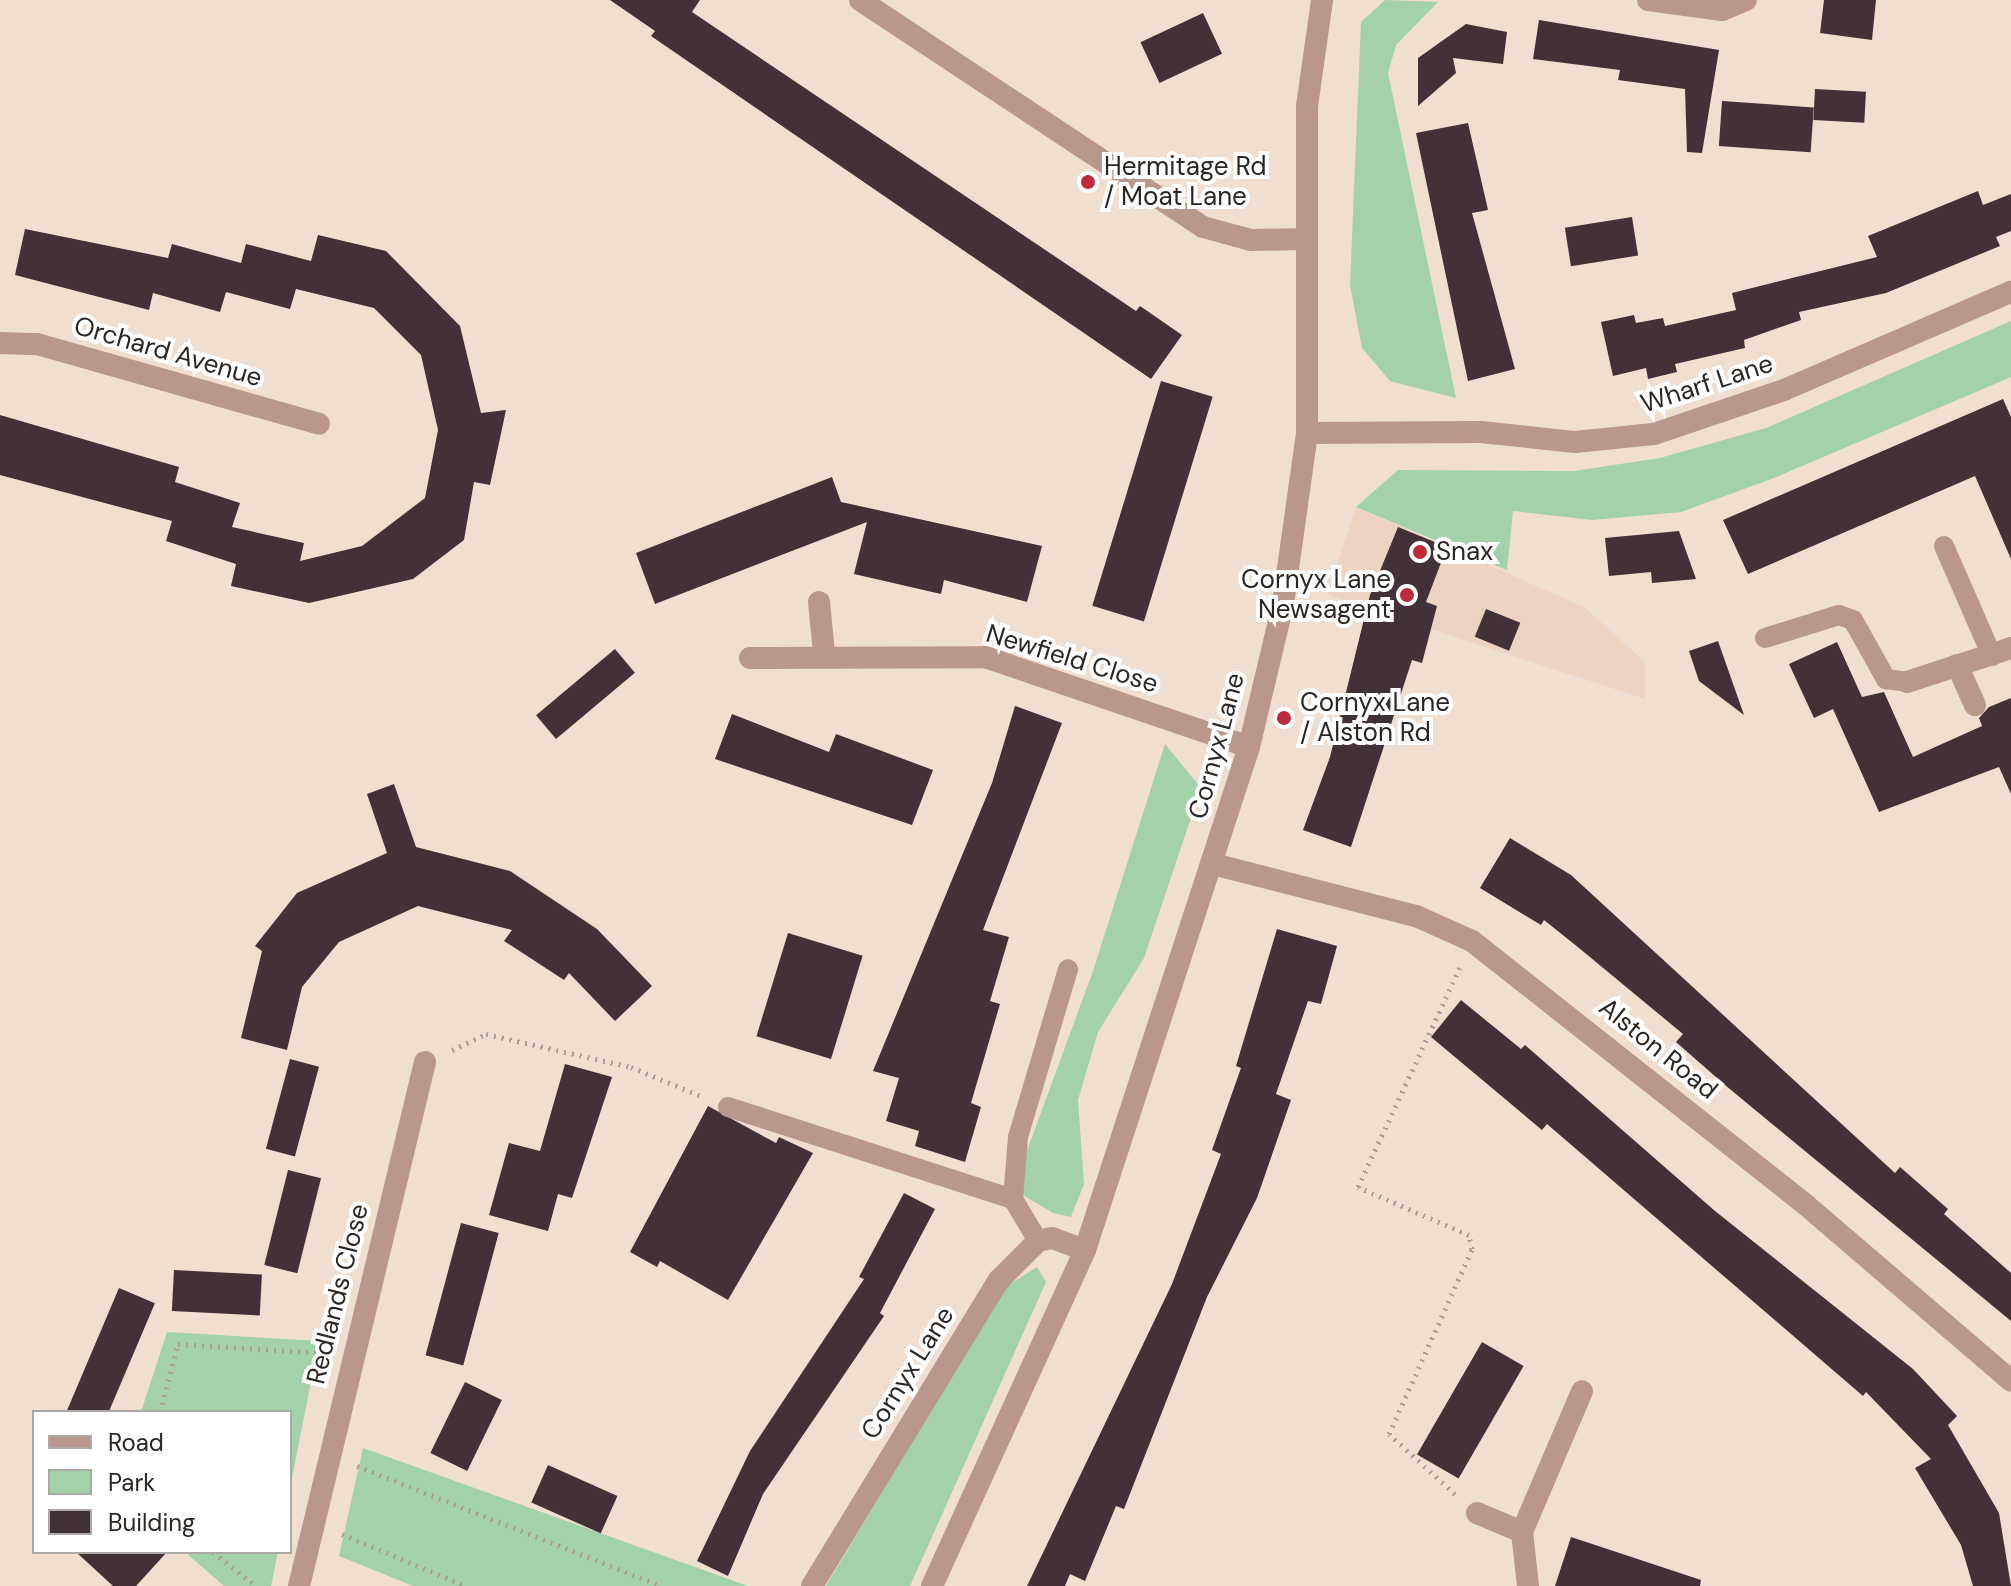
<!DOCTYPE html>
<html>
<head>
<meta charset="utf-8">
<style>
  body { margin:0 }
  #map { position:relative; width:2011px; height:1586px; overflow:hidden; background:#f0ded1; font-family:"DM Sans",sans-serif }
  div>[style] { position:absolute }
  .built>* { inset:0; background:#edd3c2 }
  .green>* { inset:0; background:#a3d1aa }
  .building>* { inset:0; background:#423137; transform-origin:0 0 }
  .path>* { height:5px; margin-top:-2.5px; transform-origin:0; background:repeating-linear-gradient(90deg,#ac9e94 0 2px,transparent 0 8px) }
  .service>* { height:20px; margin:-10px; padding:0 10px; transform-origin:10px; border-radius:10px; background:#ba978c }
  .minor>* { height:22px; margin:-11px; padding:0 11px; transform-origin:11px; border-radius:11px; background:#ba978c }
  .tertiary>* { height:22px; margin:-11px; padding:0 11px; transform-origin:11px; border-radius:11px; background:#ba978c }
  .dots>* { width:22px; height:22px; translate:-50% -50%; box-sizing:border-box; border:4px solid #fff; border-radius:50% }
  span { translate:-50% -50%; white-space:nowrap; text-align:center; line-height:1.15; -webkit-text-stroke:8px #fff; paint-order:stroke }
  .poi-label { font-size:26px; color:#2c2521 }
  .left { translate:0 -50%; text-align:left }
  .right { translate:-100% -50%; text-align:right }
  .street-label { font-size:26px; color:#2c2521 }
  .legend { position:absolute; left:32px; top:1410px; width:260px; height:144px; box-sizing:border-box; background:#fff; border:2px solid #aba8a6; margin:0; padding:10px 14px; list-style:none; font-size:24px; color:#2c2521 }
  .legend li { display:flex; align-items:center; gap:16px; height:40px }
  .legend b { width:40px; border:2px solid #aba8a6 }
</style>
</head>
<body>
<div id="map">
  <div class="built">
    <i style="clip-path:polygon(1356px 507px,1584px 607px,1645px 662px,1645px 699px,1327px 595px)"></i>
  </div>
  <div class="green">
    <i style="clip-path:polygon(1385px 0,1438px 2px,1396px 45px,1388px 73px,1456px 398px,1390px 381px,1362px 348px,1350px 285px,1361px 22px)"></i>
    <i style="clip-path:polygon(2011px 321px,2011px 377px,1774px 478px,1681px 512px,1592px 520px,1513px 511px,1507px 570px,1356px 507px,1398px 470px,1574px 471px,1660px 458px,1766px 428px)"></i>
    <i style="clip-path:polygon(1165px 744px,1201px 788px,1144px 958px,1098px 1032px,1078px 1100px,1084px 1184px,1071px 1217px,1053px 1213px,1013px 1189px,1093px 971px)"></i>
    <i style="clip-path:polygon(1037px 1267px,1046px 1282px,910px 1586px,826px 1586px,1005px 1287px)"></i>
    <i style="clip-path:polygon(167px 1332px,319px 1341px,290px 1488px,290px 1412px,141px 1412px)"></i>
    <i style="clip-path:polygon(363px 1448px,748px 1586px,413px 1586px,339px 1556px)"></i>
    <i style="clip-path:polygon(185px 1552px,278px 1552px,271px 1586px,224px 1586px)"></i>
  </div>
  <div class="building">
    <i style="clip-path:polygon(610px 0,700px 0,692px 12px,1136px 311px,1140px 306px,1182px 335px,1151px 379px,651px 36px,655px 31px)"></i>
    <i style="clip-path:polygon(1824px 0,1876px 0,1872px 40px,1820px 33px)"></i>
    <i style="left:1203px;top:13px;width:45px;height:69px;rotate:65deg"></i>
    <i style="clip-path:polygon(1539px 20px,1719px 50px,1702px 153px,1687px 152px,1685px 89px,1618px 80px,1620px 70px,1533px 59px)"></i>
    <i style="clip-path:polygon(1466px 24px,1507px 32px,1503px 64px,1453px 58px,1456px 73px,1418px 106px,1418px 58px)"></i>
    <i style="left:1815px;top:89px;width:51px;height:31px;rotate:3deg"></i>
    <i style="left:1722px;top:101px;width:92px;height:45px;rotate:4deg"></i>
    <i style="clip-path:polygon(1468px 123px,1488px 210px,1472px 213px,1515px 369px,1468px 381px,1416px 133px)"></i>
    <i style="clip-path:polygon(1978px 191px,1983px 205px,2011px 194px,2011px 231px,1996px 237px,2000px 246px,1886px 293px,1799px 312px,1801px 320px,1744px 340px,1745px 348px,1675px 364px,1677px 372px,1648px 379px,1646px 368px,1613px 376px,1601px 322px,1634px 315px,1636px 323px,1663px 318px,1665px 326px,1736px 310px,1732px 293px,1877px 257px,1868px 236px)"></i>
    <i style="left:1632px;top:217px;width:39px;height:68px;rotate:81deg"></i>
    <i style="clip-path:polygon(25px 229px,168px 258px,172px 244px,241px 263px,246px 244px,311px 261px,318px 235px,386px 251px,460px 326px,481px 413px,506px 410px,490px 485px,474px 482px,464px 540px,413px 579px,309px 603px,231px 586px,236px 564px,166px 541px,172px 521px,0 475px,0 415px,179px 467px,175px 482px,240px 503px,232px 527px,304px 543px,300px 561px,362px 546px,425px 498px,438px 430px,421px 355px,374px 308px,296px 289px,290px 309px,226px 292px,220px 312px,153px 293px,149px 310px,15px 275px)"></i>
    <i style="left:1161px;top:381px;width:54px;height:235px;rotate:17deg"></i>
    <i style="clip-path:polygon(2003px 399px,2011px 417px,2011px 559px,1975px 476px,1748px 574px,1723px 520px)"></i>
    <i style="clip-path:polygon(832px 477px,841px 502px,1042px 546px,1027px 602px,944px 580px,941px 594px,854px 574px,867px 522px,655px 604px,636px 553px)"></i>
    <i style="clip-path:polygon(1398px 527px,1447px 547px,1426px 602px,1437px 606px,1422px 663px,1412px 660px,1351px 847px,1303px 830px,1330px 757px,1370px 595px)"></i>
    <i style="clip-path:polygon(1679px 531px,1696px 579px,1652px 583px,1651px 572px,1609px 576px,1605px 538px)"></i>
    <i style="left:1486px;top:609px;width:37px;height:30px;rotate:22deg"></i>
    <i style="clip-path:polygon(1718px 641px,1744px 715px,1699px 681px,1689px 651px)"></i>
    <i style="clip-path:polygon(1837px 642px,1862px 697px,1884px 692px,1913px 757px,1982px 726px,1979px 718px,1989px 707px,2011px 698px,2011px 794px,1999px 767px,1879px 812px,1833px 709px,1814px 718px,1789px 664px)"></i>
    <i style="left:615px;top:649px;width:31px;height:103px;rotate:50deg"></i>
    <i style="clip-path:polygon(1015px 706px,1062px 723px,983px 930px,1009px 937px,990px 1001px,1000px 1004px,971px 1103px,981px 1107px,965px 1162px,915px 1146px,919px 1131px,886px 1121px,899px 1078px,873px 1071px,992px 783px)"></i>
    <i style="clip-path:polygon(732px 714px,829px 752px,836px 734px,933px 770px,912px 825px,715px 759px)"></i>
    <i style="clip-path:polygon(394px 784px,416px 847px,510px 871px,597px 929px,652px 986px,615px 1021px,569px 973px,564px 980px,504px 941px,512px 930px,418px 906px,339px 942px,302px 987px,287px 1050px,241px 1038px,262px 951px,255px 946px,297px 893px,387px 853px,367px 794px)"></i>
    <i style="clip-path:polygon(1510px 838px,1571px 875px,1895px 1173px,1900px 1167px,1948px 1209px,1944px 1214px,2011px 1273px,2011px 1321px,1725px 1085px,1676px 1042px,1683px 1034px,1579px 948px,1544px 920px,1541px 925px,1480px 888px)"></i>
    <i style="clip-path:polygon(1277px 929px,1337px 946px,1321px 1004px,1308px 1001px,1276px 1094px,1291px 1100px,1257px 1198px,1207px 1297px,1124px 1509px,1116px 1506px,1085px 1581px,1070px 1574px,1065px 1586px,1027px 1586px,1172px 1284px,1221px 1154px,1212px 1150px,1241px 1068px,1236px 1066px)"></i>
    <i style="left:788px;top:933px;width:78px;height:108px;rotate:17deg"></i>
    <i style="clip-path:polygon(1461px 1000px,1521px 1049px,1525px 1045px,1715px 1211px,1913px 1369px,1957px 1416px,1948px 1425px,1999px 1513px,2011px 1586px,1973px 1586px,1961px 1545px,1915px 1468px,1931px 1459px,1866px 1392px,1863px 1396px,1547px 1124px,1542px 1130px,1431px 1037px)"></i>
    <i style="left:290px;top:1059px;width:30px;height:93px;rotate:15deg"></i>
    <i style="clip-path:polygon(565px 1064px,612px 1077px,572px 1198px,558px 1194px,548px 1231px,489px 1215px,509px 1143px,540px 1151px)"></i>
    <i style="clip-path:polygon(708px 1106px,776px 1143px,779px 1137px,813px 1153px,728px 1300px,660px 1261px,657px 1267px,630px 1252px)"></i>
    <i style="left:288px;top:1170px;width:34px;height:98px;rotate:14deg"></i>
    <i style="clip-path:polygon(904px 1193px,935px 1209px,880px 1313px,884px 1316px,763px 1494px,728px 1576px,697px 1561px,750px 1451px,864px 1279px,859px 1277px)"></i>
    <i style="left:461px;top:1223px;width:39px;height:137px;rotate:15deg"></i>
    <i style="left:174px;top:1270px;width:88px;height:41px;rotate:3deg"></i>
    <i style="left:119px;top:1288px;width:39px;height:134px;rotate:23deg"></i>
    <i style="left:1482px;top:1342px;width:48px;height:130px;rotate:30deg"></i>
    <i style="left:465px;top:1382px;width:41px;height:79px;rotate:26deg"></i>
    <i style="left:548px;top:1465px;width:76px;height:41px;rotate:24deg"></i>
    <i style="clip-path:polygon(1571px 1537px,1701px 1580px,1700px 1586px,1555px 1586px)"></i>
    <i style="clip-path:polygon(76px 1552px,167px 1552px,136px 1586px,113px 1586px)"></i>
  </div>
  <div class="path">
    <i style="left:452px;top:1050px;width:38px;rotate:-25deg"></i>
    <i style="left:486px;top:1034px;width:149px;rotate:12.8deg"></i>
    <i style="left:631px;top:1067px;width:76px;rotate:22.5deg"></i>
    <i style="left:160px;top:1412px;width:70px;rotate:-75.2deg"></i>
    <i style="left:178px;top:1344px;width:148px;rotate:3.5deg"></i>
    <i style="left:357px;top:1466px;width:327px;rotate:21.5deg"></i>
    <i style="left:1455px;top:1494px;width:89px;rotate:-137.7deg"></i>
    <i style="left:1389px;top:1434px;width:203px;rotate:-65.8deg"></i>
    <i style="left:1472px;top:1249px;width:14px;rotate:-102deg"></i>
    <i style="left:1469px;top:1235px;width:121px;rotate:-156.6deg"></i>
    <i style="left:1358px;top:1187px;width:242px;rotate:-65.1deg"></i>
    <i style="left:342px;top:1534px;width:134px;rotate:22.8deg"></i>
    <i style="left:213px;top:1552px;width:55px;rotate:38.3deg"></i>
  </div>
  <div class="service">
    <i style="left:1944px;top:546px;width:120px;rotate:66.4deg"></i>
    <i style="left:1765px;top:638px;width:77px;rotate:-17.3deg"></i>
    <i style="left:1839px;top:615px;width:15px;rotate:20deg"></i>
    <i style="left:1853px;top:620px;width:68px;rotate:60.8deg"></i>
    <i style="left:1886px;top:679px;width:21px;rotate:8deg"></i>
    <i style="left:728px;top:1107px;width:299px;rotate:17.9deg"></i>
    <i style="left:1013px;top:1199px;width:49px;rotate:59.2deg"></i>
    <i style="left:1013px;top:1199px;width:62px;rotate:-85.4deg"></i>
    <i style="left:1018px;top:1137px;width:175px;rotate:-73.4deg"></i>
  </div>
  <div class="minor">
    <i style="left:860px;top:0;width:411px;rotate:33.5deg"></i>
    <i style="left:1203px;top:227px;width:50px;rotate:15.2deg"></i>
    <i style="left:1251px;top:240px;width:54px;rotate:-1.1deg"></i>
    <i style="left:1648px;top:0;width:75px;rotate:7.7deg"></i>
    <i style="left:1722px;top:10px;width:26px;rotate:-23deg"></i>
    <i style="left:0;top:343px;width:37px;rotate:2deg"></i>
    <i style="left:37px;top:344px;width:293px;rotate:15.8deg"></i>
    <i style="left:1307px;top:433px;width:174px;rotate:-0.3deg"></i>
    <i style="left:1481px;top:432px;width:95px;rotate:6.1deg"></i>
    <i style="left:1575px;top:442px;width:79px;rotate:-5.8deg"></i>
    <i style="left:1654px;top:434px;width:137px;rotate:-18.7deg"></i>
    <i style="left:1784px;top:390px;width:247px;rotate:-23.4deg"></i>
    <i style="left:819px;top:602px;width:51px;rotate:84.4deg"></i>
    <i style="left:750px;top:658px;width:235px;rotate:-0.2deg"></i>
    <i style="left:985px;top:657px;width:279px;rotate:18.8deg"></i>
    <i style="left:1957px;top:665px;width:44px;rotate:65.8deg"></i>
    <i style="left:1907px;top:682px;width:109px;rotate:-18.1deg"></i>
    <i style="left:1213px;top:864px;width:210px;rotate:14.4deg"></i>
    <i style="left:1416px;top:916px;width:61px;rotate:24.1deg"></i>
    <i style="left:1472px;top:941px;width:426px;rotate:38.3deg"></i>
    <i style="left:1806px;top:1205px;width:270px;rotate:40.6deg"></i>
    <i style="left:1477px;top:1513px;width:49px;rotate:22.9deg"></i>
    <i style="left:299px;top:1586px;width:539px;rotate:-76.48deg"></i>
    <i style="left:812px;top:1586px;width:359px;rotate:-58.6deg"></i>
    <i style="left:999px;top:1280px;width:55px;rotate:-45deg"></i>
    <i style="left:1038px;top:1241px;width:14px;rotate:-12deg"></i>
    <i style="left:1052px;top:1238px;width:35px;rotate:20deg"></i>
    <i style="left:1528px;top:1586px;width:54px;rotate:-96.3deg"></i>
    <i style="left:1522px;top:1532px;width:153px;rotate:-66.9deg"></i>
  </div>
  <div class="tertiary">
    <i style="left:932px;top:1586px;width:369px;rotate:-65.5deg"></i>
    <i style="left:1085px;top:1250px;width:529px;rotate:-71.94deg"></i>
    <i style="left:1249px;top:747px;width:147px;rotate:-76.6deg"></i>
    <i style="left:1283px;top:604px;width:173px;rotate:-82deg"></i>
    <i style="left:1307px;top:433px;width:327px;rotate:-90deg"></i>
    <i style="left:1307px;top:106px;width:107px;rotate:-81.9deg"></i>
  </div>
  <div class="dots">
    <i style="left:1088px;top:182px;background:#bc2b3c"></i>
    <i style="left:1420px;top:552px;background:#bc2b3c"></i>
    <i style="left:1407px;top:595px;background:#bc2b3c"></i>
    <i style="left:1284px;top:718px;background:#bc2b3c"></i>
  </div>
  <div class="poi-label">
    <span class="left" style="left:1104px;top:182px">Hermitage Rd<br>/ Moat Lane</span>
    <span class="left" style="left:1436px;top:552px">Snax</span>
    <span class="right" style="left:1391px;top:595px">Cornyx Lane<br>Newsagent</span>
    <span class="left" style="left:1300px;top:718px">Cornyx Lane<br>/ Alston Rd</span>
  </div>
  <div class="street-label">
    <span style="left:168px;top:352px;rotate:16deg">Orchard Avenue</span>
    <span style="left:1707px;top:384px;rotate:-18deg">Wharf Lane</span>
    <span style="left:1072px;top:659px;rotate:17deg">Newfield Close</span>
    <span style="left:1217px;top:746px;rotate:-75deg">Cornyx Lane</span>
    <span style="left:1658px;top:1049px;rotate:39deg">Alston Road</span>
    <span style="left:338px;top:1294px;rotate:-76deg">Redlands Close</span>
    <span style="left:908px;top:1373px;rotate:-58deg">Cornyx Lane</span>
  </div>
  <ul class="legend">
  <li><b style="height:10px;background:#ba978c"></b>Road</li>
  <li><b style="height:22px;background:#a3d1aa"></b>Park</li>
  <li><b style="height:22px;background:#423137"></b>Building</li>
  </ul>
</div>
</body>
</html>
